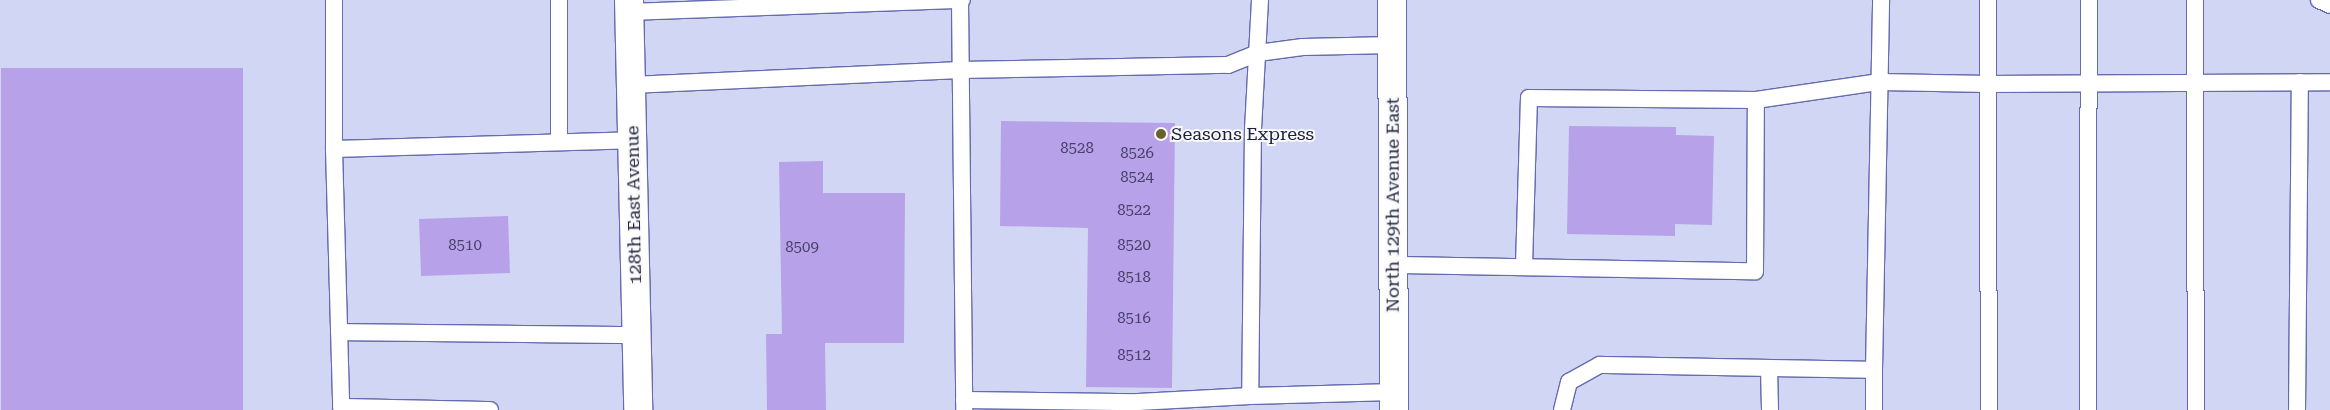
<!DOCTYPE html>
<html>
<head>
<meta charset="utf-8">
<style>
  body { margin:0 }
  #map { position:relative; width:2330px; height:410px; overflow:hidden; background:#d1d6f4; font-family:"Roboto Serif",serif }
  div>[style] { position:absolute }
  .building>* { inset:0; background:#b7a1e9; transform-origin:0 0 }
  .roads { filter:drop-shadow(1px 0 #646bae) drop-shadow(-1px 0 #646bae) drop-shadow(0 1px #646bae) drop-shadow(0 -1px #646bae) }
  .service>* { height:16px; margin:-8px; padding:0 8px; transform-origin:8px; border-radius:8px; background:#fff }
  .minor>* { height:28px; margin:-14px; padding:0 14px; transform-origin:14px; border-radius:14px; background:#fff }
  .secondary>* { height:28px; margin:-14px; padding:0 14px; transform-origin:14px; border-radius:14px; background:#fff }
  .dots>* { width:14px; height:14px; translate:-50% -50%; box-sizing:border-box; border:2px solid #f9f9f9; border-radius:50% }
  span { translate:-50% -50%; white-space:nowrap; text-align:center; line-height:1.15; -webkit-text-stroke:4px #f9f9f9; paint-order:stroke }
  .number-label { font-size:15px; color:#464269 }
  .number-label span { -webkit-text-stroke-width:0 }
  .poi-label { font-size:18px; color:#20233e }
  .left { translate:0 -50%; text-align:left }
  .street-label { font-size:18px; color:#20233e }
</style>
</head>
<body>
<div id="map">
  <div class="building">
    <i style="left:1px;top:68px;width:242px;height:342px"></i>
    <i style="clip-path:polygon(1001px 121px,1175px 123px,1172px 388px,1086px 387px,1088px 228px,1000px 226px)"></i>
    <i style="clip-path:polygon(1569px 126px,1676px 127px,1676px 135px,1714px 136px,1712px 225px,1675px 224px,1675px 236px,1567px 234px)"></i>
    <i style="clip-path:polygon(823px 161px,823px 193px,905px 193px,904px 343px,825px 343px,826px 410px,767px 410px,766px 334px,782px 334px,779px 162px)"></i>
    <i style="left:508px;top:216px;width:57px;height:89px;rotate:88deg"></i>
  </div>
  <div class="roads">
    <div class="service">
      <i style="left:334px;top:0;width:149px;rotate:90deg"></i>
      <i style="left:334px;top:149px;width:258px;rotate:88.4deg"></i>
      <i style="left:341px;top:407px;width:149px;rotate:1.2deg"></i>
      <i style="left:559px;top:0;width:142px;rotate:90deg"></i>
      <i style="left:960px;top:0;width:410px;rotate:89.4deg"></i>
      <i style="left:1260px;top:0;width:128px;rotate:93.1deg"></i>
      <i style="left:1253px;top:128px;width:268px;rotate:90.6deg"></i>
      <i style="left:1250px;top:396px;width:144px;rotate:-1.6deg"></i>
      <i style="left:1988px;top:0;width:410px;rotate:89.9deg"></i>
      <i style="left:2195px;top:0;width:410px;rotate:89.9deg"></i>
      <i style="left:2319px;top:0;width:12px;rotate:24deg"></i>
      <i style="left:630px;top:12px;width:332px;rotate:-2.1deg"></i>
      <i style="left:631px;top:85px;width:330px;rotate:-2.6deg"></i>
      <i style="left:961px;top:70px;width:267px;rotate:-1.1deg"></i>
      <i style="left:1228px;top:65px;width:32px;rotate:-22deg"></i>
      <i style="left:1258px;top:53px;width:45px;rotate:-7.6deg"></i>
      <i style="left:1303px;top:47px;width:89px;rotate:-1.3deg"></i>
      <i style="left:334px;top:149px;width:298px;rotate:-1.7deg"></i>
      <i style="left:1394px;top:265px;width:361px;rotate:1deg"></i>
      <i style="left:1755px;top:271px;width:171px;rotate:-89.7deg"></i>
      <i style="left:1524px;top:266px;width:168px;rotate:-88.3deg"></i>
      <i style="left:1529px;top:98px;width:227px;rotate:0.5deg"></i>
      <i style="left:1756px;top:100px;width:125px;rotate:-8.3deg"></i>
      <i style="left:1880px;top:82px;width:109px;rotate:1.1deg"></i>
      <i style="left:1989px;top:84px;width:341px;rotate:-0.3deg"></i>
      <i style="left:339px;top:332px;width:297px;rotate:0.6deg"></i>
      <i style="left:1769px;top:368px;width:42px;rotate:88.6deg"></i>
      <i style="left:964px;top:400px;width:174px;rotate:0.7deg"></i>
      <i style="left:1138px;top:402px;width:112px;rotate:-3.1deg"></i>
      <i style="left:1562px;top:410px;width:29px;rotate:-76deg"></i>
      <i style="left:1569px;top:382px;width:35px;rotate:-29deg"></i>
      <i style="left:1600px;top:365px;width:274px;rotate:1deg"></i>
      <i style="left:1874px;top:370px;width:370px;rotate:-88.9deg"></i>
      <i style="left:1874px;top:410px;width:40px;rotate:-90deg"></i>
      <i style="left:2088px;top:410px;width:410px;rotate:-89.9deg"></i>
      <i style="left:2297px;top:410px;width:328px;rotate:-89.5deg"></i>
    </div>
    <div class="minor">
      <i style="left:629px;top:0;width:410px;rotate:88.7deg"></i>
    </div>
    <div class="secondary">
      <i style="left:1392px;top:0;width:410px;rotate:89.7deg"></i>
    </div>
  </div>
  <div class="dots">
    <i style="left:1161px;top:134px;background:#6a602c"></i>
  </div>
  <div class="number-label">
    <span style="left:1077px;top:149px">8528</span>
    <span style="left:1137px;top:154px">8526</span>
    <span style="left:1137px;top:178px">8524</span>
    <span style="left:1134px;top:211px">8522</span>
    <span style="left:465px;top:246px">8510</span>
    <span style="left:1134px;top:246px">8520</span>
    <span style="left:802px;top:248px">8509</span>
    <span style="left:1134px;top:278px">8518</span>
    <span style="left:1134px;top:319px">8516</span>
    <span style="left:1134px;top:356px">8512</span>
  </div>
  <div class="poi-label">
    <span class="left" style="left:1171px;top:134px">Seasons Express</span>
  </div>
  <div class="street-label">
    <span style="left:634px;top:205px;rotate:-91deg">128th East Avenue</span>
    <span style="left:1393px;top:205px;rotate:-90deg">North 129th Avenue East</span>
  </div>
</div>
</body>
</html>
